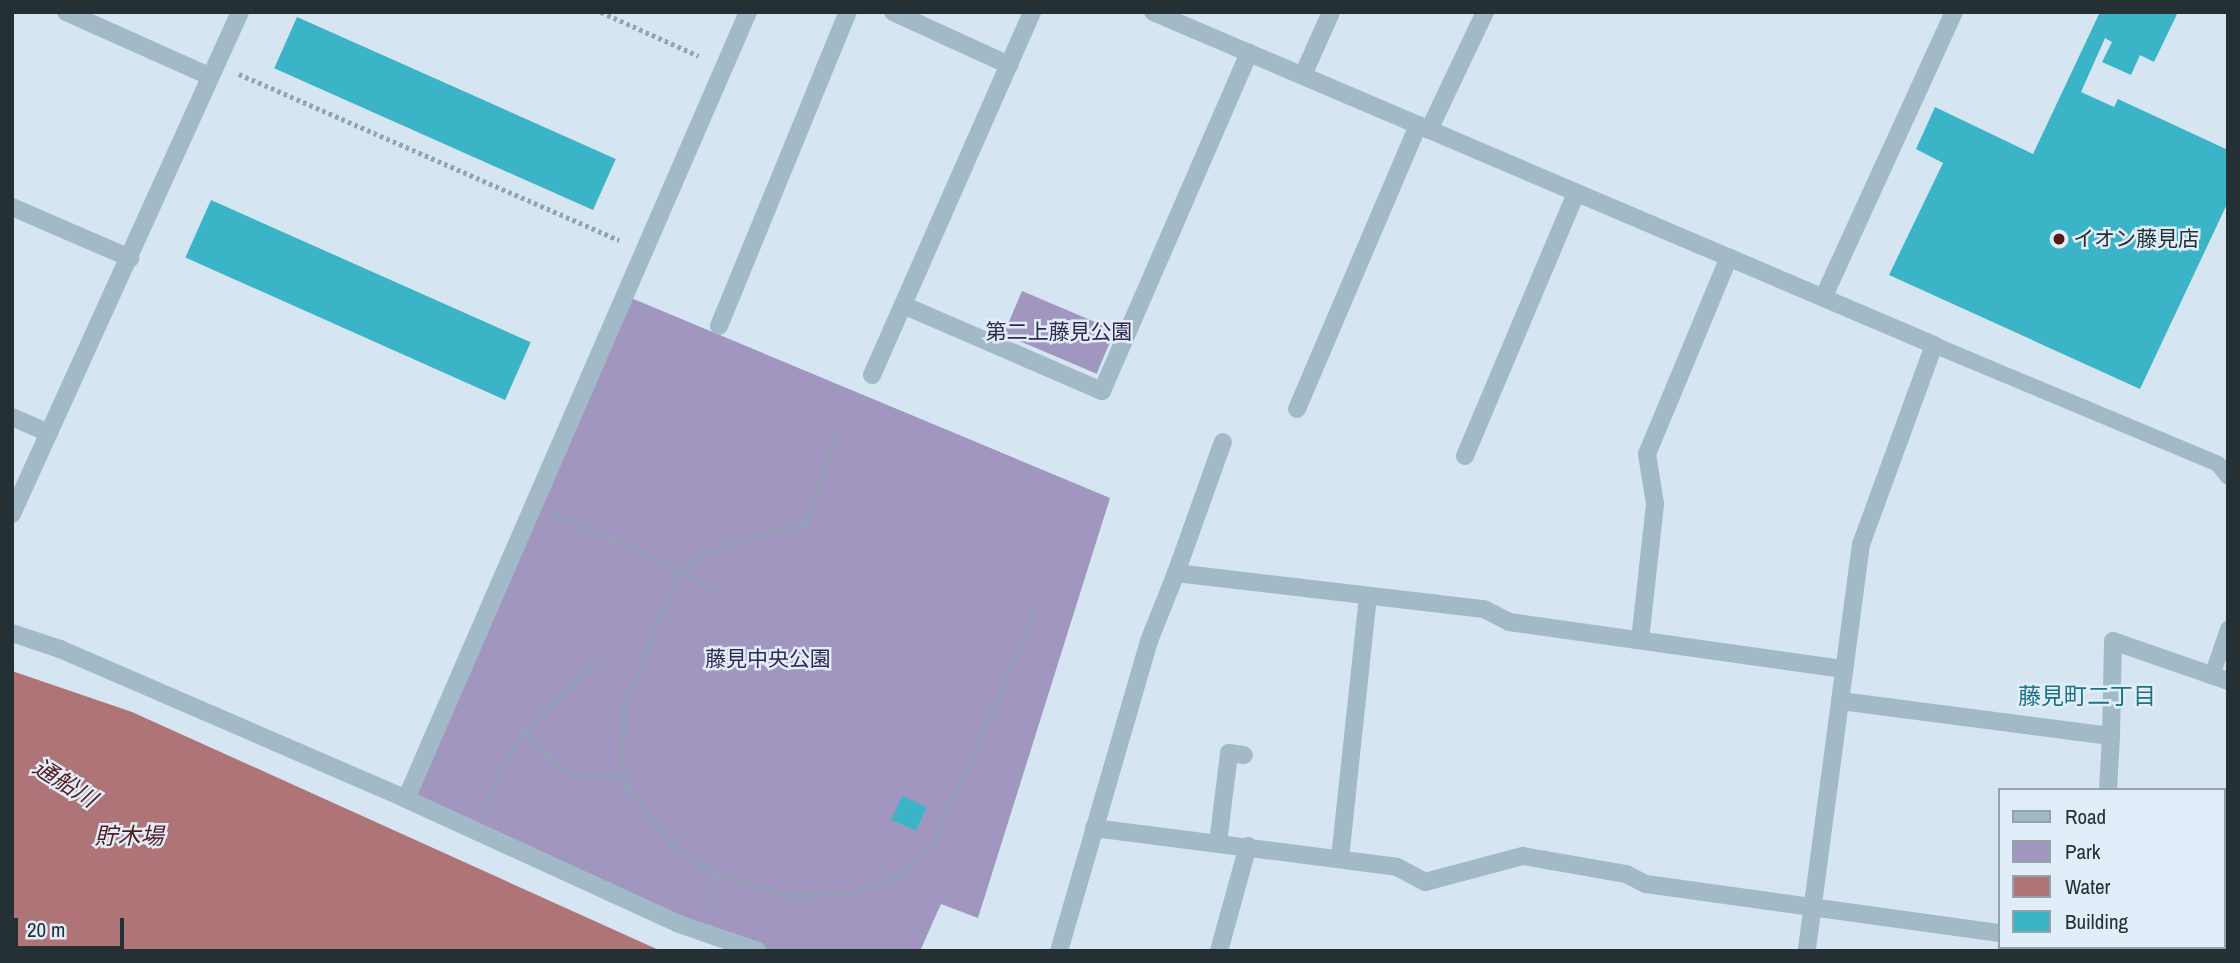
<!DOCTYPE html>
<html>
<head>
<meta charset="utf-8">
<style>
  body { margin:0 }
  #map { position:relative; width:2240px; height:963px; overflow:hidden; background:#d5e5f1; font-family:"Archivo Narrow","Noto Sans JP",sans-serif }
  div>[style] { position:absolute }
  .green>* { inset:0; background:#a096bf; transform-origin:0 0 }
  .water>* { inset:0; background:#ae7477 }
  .building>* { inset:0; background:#3cb4c8; transform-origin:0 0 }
  .path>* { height:4.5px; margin-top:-2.25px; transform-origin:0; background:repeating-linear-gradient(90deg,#8ca7b4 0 3.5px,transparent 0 7px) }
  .service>* { height:16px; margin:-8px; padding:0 8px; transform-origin:8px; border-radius:8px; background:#a2bac8 }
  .minor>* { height:18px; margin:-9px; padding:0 9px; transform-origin:9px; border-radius:9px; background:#a2bac8 }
  .dots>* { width:19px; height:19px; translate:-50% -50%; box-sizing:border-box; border:4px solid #e1eef9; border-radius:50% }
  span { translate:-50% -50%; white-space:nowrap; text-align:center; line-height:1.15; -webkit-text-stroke:5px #e1eef9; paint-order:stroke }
  .poi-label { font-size:21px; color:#243033 }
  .left { translate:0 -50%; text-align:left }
  .park-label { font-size:21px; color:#332851 }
  .neighbourhood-label { font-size:23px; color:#1c7483 }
  .water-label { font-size:23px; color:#541a1c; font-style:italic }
  .frame { position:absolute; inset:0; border:14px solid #243033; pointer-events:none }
  .legend { position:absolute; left:1998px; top:788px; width:228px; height:161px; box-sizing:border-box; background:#e1eef9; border:2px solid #95a2aa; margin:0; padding:9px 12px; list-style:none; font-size:21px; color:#243033 }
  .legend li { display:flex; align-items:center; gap:14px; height:35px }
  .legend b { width:35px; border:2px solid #95a2aa }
  .scale { position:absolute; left:14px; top:918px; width:110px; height:32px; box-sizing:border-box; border:4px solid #243033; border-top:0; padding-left:9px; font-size:21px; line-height:24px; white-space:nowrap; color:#243033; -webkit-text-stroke:5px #e1eef9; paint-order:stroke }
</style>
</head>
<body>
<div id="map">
  <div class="green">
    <i style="left:1022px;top:291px;width:101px;height:47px;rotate:23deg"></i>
    <i style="clip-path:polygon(624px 295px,1110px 498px,978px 918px,941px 904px,920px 951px,758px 951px,406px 799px)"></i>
  </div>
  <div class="water">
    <i style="clip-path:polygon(12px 671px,132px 712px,661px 951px,12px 951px)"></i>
  </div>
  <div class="building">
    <i style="clip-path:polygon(2100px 12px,2178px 12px,2154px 62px,2140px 55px,2131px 75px,2102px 62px,2112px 42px,2105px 38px,2081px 92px,2114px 107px,2118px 99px,2228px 150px,2228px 202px,2140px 389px,1889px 275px,1943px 163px,1916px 149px,1935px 107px,2033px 154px)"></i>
    <i style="left:297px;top:17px;width:349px;height:56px;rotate:24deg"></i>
    <i style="left:211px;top:200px;width:350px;height:63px;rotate:24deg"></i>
    <i style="left:902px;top:796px;width:27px;height:26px;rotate:24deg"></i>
  </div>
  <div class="path">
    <i style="left:601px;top:12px;width:107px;rotate:24.2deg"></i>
    <i style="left:239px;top:74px;width:415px;rotate:23.6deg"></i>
    <i style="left:838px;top:434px;width:97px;rotate:109.9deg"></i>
    <i style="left:805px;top:525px;width:50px;rotate:168.5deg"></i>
    <i style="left:756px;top:535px;width:55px;rotate:159.9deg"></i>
    <i style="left:704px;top:554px;width:28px;rotate:148deg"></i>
    <i style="left:680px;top:569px;width:149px;rotate:111.7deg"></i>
    <i style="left:625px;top:707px;width:56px;rotate:93.1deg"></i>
    <i style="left:622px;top:763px;width:24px;rotate:78deg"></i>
    <i style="left:627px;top:786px;width:74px;rotate:52.7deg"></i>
    <i style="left:672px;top:845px;width:50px;rotate:33.7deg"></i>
    <i style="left:714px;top:873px;width:74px;rotate:17.2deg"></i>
    <i style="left:785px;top:895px;width:61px;rotate:-0.9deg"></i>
    <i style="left:846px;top:894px;width:59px;rotate:-18.7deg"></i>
    <i style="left:902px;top:875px;width:42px;rotate:-44deg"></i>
    <i style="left:932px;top:846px;width:256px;rotate:-66deg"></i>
    <i style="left:557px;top:513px;width:178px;rotate:25.3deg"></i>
    <i style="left:526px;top:732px;width:48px;rotate:46.7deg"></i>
    <i style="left:559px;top:767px;width:17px;rotate:25deg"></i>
    <i style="left:574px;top:774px;width:51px;rotate:2.2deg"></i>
    <i style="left:484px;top:807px;width:66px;rotate:-65deg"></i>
    <i style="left:512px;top:747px;width:120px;rotate:-45.3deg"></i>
    <i style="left:714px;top:907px;width:34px;rotate:-90deg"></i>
  </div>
  <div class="service">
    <i style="left:1934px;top:345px;width:308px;rotate:22.7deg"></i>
    <i style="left:2218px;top:464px;width:16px;rotate:52deg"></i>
    <i style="left:2212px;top:676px;width:50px;rotate:-71.2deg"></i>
  </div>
  <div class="minor">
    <i style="left:66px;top:12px;width:157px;rotate:24.1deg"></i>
    <i style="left:893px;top:12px;width:128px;rotate:24.6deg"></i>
    <i style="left:1153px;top:12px;width:849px;rotate:23.09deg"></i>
    <i style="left:1934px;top:345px;width:212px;rotate:110.1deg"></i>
    <i style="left:1861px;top:544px;width:411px;rotate:97.6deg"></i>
    <i style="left:1303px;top:75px;width:69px;rotate:-66deg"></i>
    <i style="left:1429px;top:130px;width:131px;rotate:-64.6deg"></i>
    <i style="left:12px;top:207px;width:129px;rotate:23.4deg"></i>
    <i style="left:1824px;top:296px;width:312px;rotate:-65.4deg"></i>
    <i style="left:903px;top:305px;width:217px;rotate:23.4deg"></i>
    <i style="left:1102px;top:391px;width:369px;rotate:-66.5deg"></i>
    <i style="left:719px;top:326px;width:339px;rotate:-67.7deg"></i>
    <i style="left:872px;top:375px;width:397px;rotate:-66.2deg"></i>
    <i style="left:1297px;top:409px;width:309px;rotate:-66.9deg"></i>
    <i style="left:12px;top:417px;width:40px;rotate:23.4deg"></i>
    <i style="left:1465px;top:456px;width:285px;rotate:-67.1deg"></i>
    <i style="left:12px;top:514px;width:551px;rotate:-65.57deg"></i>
    <i style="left:1176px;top:573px;width:139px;rotate:-70.3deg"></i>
    <i style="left:12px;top:633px;width:51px;rotate:18.4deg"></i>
    <i style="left:60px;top:649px;width:377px;rotate:23.4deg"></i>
    <i style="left:406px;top:799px;width:300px;rotate:24.6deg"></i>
    <i style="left:679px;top:924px;width:83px;rotate:18.9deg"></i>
    <i style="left:1640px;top:640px;width:137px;rotate:-83.7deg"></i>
    <i style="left:1655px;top:504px;width:51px;rotate:-99.1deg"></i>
    <i style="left:1647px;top:454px;width:213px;rotate:-67.4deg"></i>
    <i style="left:1841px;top:701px;width:272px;rotate:7.4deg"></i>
    <i style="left:2111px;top:736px;width:95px;rotate:-88.8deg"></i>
    <i style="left:2113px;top:641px;width:122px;rotate:19.2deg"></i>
    <i style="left:2108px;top:790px;width:54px;rotate:-86.8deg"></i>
    <i style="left:406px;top:799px;width:858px;rotate:-66.51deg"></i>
    <i style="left:1094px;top:828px;width:305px;rotate:7.3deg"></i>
    <i style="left:1397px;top:867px;width:32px;rotate:28deg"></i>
    <i style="left:1425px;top:882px;width:101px;rotate:-14.9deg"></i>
    <i style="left:1523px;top:856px;width:105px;rotate:9.9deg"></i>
    <i style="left:1626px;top:874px;width:22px;rotate:27deg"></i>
    <i style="left:1646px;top:884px;width:357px;rotate:7.9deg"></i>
    <i style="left:1218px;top:843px;width:91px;rotate:-83deg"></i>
    <i style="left:1229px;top:753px;width:15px;rotate:8deg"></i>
    <i style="left:1340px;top:858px;width:262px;rotate:-83.9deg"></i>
    <i style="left:2224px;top:897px;width:4px;rotate:14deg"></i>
    <i style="left:1059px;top:951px;width:323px;rotate:-73.8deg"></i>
    <i style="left:1149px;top:641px;width:73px;rotate:-68.3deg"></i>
    <i style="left:1176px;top:573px;width:310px;rotate:6.7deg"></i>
    <i style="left:1484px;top:609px;width:28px;rotate:27deg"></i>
    <i style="left:1509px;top:622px;width:338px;rotate:8deg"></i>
    <i style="left:1219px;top:951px;width:109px;rotate:-74.6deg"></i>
    <i style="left:2095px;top:951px;width:4px;rotate:-90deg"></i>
  </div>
  <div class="dots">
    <i style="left:2059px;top:239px;background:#541a1c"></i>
  </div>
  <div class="poi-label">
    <span class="left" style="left:2073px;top:239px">イオン藤見店</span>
  </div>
  <div class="park-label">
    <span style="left:1059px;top:332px">第二上藤見公園</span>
    <span style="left:768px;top:659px">藤見中央公園</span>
  </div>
  <div class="neighbourhood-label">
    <span style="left:2087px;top:696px">藤見町二丁目</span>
  </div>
  <div class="water-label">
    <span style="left:65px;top:783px;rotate:32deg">通船川</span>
    <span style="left:129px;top:836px">貯木場</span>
  </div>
  <div class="frame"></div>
  <ul class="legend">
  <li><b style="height:9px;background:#a2bac8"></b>Road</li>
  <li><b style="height:19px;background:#a096bf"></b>Park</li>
  <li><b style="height:19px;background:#ae7477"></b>Water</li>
  <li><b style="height:19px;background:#3cb4c8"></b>Building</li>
  </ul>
  <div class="scale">20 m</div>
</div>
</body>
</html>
